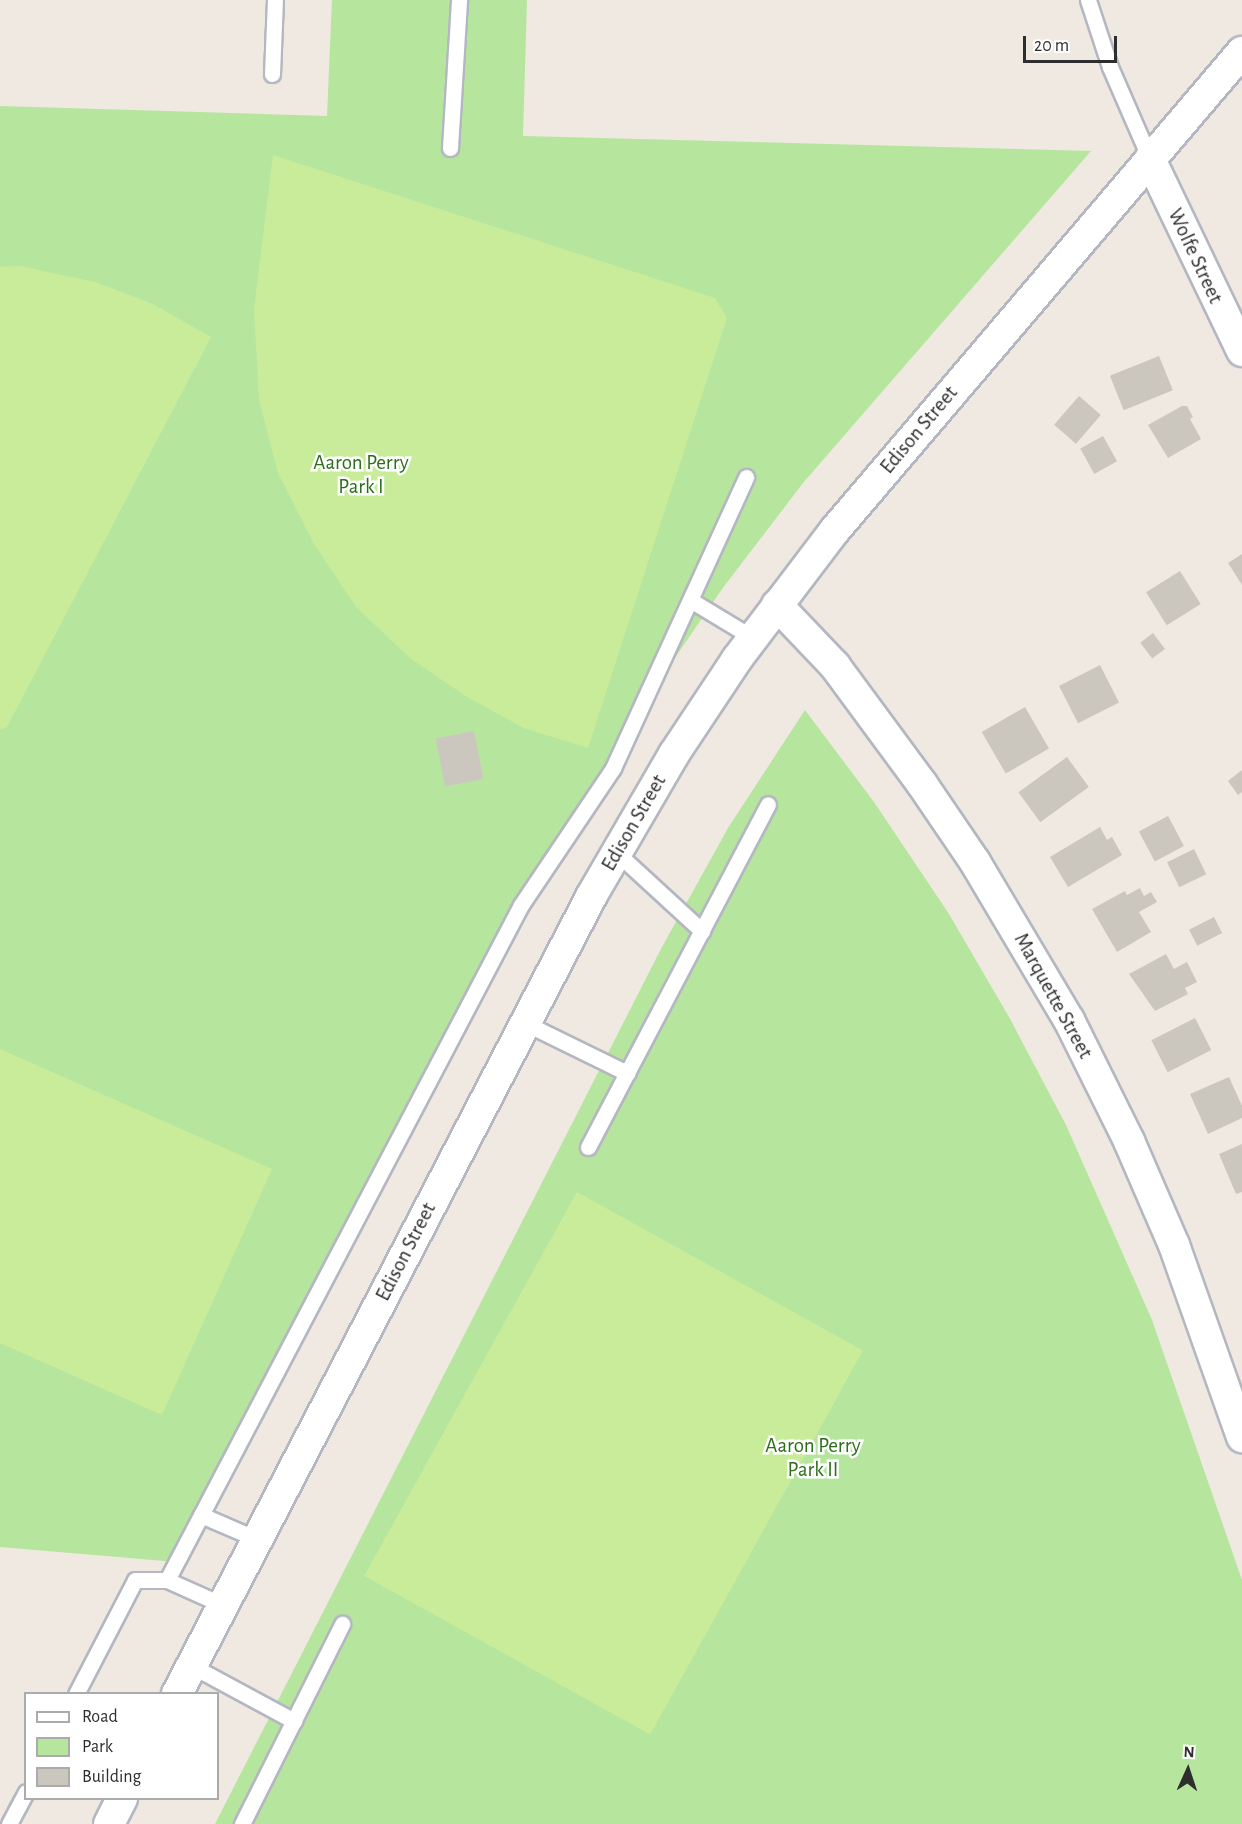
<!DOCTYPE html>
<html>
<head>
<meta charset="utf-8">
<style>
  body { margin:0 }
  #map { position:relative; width:1242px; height:1824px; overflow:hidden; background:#efe9e1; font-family:"Alegreya Sans",sans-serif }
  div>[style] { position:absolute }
  .green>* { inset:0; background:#b6e59e }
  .pitch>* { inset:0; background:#c9ec9a; transform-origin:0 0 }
  .building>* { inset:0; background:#cbc7bf; transform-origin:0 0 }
  .roads { filter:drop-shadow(2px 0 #b4b7c1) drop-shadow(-2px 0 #b4b7c1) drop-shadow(0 2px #b4b7c1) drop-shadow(0 -2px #b4b7c1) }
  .lane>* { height:15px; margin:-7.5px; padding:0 7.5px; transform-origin:7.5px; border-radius:7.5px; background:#fff }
  .street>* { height:30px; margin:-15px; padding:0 15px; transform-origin:15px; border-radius:15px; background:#fff }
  span { translate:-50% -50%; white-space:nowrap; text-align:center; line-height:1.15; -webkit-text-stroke:5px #fff; paint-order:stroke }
  .street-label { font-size:21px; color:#2e2e2e }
  .park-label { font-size:21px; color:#2c6e1b }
  .legend { position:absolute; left:24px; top:1692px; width:195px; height:108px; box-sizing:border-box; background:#fff; border:2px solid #ababab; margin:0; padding:8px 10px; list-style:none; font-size:18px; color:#2e2e2e }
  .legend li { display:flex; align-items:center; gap:12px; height:30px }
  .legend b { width:30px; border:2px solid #ababab }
  .north { position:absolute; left:1158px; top:1740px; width:60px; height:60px; -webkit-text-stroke:4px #fff; paint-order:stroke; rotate:3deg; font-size:16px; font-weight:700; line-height:24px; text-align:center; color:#2e2e2e }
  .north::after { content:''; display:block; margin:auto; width:21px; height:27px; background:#2e2e2e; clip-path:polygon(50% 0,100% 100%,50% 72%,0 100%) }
  .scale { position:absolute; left:1023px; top:36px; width:94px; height:27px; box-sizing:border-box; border:3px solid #2e2e2e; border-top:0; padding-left:8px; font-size:18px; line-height:21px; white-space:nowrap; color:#2e2e2e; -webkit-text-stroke:4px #fff; paint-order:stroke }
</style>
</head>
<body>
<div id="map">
  <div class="green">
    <i style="clip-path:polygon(332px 0,527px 0,523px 136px,1091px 151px,803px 483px,722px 589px,642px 706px,540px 883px,188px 1563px,0 1547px,0 106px,327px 116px)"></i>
    <i style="clip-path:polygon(805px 710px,874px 802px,949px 914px,1009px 1017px,1066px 1125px,1152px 1320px,1242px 1580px,1242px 1824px,215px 1824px,662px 947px,728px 828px)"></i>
  </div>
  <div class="pitch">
    <i style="clip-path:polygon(273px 155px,715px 298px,727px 318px,588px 748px,524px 728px,467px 697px,410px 658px,356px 607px,314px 544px,278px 473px,259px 400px,254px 309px)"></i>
    <i style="clip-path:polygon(20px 266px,95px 282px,153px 304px,211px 337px,7px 727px,0 730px,0 267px)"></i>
    <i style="clip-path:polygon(0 1049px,272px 1169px,162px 1415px,0 1343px)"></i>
    <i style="left:577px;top:1192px;width:327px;height:439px;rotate:29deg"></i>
  </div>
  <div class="building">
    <i style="left:1159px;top:356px;width:37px;height:53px;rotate:68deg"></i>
    <i style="left:1079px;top:396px;width:29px;height:38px;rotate:41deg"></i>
    <i style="clip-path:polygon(1182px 406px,1187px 406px,1193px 417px,1190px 419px,1201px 439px,1168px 458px,1148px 425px)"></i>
    <i style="left:1103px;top:436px;width:29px;height:26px;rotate:61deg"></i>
    <i style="clip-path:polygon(1242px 554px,1242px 585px,1228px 563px)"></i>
    <i style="left:1180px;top:571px;width:39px;height:40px;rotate:58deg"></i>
    <i style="left:1153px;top:633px;width:20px;height:16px;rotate:53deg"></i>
    <i style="left:1100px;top:665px;width:42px;height:46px;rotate:63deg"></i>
    <i style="left:1025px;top:707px;width:48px;height:50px;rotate:60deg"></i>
    <i style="left:474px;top:731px;width:49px;height:39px;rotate:79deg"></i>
    <i style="left:1067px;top:757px;width:37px;height:60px;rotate:54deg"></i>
    <i style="clip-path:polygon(1242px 770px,1242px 792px,1238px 795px,1228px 781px)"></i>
    <i style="left:1168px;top:816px;width:34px;height:33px;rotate:62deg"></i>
    <i style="clip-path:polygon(1100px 827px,1107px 840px,1112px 837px,1122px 855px,1068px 887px,1050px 857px)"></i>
    <i style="left:1194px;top:849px;width:28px;height:30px;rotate:64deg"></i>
    <i style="clip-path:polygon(1140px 888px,1144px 896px,1151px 892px,1157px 902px,1139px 912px,1151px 932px,1117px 952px,1092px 909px,1125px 891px,1127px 895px)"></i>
    <i style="left:1214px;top:917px;width:18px;height:28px;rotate:63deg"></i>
    <i style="clip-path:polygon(1166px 954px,1174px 969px,1187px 962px,1197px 982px,1185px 988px,1188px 994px,1155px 1011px,1129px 974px)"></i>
    <i style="left:1195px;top:1018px;width:36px;height:49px;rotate:63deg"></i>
    <i style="clip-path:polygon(1229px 1077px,1242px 1106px,1242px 1118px,1208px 1134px,1190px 1094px)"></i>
    <i style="clip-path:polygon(1242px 1144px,1242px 1192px,1236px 1194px,1219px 1154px)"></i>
  </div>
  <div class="roads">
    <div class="lane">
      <i style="left:1088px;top:0;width:71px;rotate:71.8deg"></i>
      <i style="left:1110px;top:67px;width:100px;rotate:66.5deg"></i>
      <i style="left:272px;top:74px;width:74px;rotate:-87.7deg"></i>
      <i style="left:450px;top:148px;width:148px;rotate:-86.5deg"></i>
      <i style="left:692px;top:601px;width:71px;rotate:31.2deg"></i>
      <i style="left:616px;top:852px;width:117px;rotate:42.6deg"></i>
      <i style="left:525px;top:1023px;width:114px;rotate:26.1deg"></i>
      <i style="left:588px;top:1147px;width:387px;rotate:-62.3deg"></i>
      <i style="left:201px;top:1515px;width:61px;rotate:23.2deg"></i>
      <i style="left:167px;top:1580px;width:762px;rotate:-62.33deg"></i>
      <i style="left:521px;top:905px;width:165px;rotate:-56.1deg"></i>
      <i style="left:613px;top:768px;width:320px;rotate:-65.4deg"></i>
      <i style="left:192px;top:1666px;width:116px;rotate:28.3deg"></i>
      <i style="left:76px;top:1694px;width:128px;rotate:-62.6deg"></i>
      <i style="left:135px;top:1580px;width:32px"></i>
      <i style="left:167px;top:1580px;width:61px;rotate:24.1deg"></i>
      <i style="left:9px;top:1824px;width:36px;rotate:-62deg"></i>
      <i style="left:242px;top:1824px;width:224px;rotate:-63.4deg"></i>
    </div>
    <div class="street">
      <i style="left:1150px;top:159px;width:213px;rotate:64.4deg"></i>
      <i style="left:777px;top:605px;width:84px;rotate:46.4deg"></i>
      <i style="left:835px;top:666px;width:147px;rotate:53.6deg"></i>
      <i style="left:922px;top:784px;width:94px;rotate:55.8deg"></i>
      <i style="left:975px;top:862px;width:184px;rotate:59.3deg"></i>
      <i style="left:1069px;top:1020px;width:135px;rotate:63.6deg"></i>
      <i style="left:1129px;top:1141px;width:113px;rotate:66.6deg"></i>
      <i style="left:1174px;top:1245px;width:204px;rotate:70.5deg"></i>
      <i style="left:177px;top:1694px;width:900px;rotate:-62.55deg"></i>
      <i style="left:592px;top:895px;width:163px;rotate:-59.8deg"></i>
      <i style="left:674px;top:754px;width:114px;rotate:-56.4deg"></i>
      <i style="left:737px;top:659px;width:162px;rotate:-52.8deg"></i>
      <i style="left:835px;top:530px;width:628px;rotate:-49.59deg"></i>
      <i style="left:109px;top:1824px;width:29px;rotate:-63deg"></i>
    </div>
  </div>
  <div class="street-label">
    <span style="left:1195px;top:256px;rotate:65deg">Wolfe Street</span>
    <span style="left:919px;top:430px;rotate:-50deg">Edison Street</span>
    <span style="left:634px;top:823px;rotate:-60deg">Edison Street</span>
    <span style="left:1053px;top:996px;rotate:61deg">Marquette Street</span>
    <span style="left:406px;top:1252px;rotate:-63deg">Edison Street</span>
  </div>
  <div class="park-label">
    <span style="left:361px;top:475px">Aaron Perry<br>Park I</span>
    <span style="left:813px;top:1458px">Aaron Perry<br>Park II</span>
  </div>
  <ul class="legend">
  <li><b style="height:8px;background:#fff"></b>Road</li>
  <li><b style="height:16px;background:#b6e59e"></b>Park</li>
  <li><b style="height:16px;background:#cbc7bf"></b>Building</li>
  </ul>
  <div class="north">N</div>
  <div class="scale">20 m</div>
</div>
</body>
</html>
